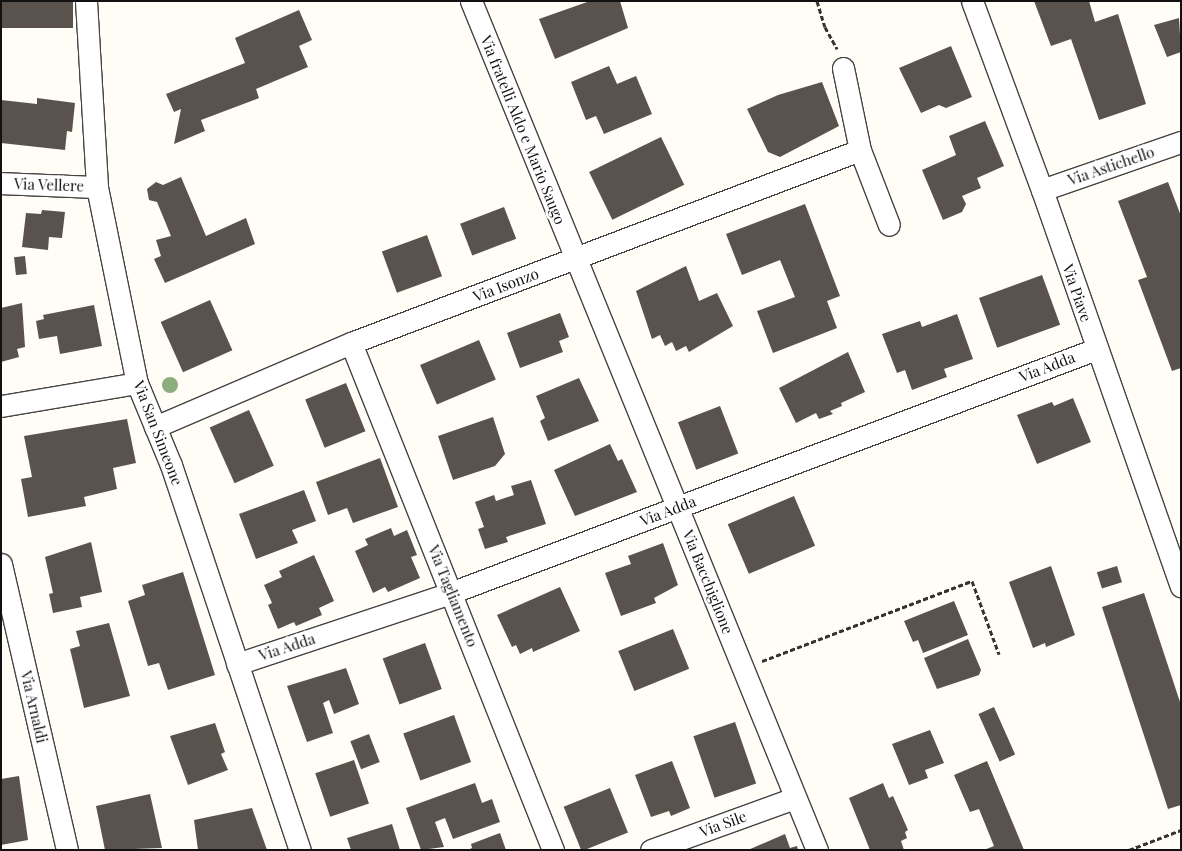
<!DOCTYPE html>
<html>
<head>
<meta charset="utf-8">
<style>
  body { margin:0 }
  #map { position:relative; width:1182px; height:851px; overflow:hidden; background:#fffdf5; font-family:"Playfair Display",serif }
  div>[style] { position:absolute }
  .building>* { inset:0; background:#5a524d; transform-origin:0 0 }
  .path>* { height:3px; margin-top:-1.5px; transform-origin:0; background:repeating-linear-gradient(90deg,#333 0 5px,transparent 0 7.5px) }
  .roads { filter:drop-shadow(1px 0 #444) drop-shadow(-1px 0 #444) drop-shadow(0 1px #444) drop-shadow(0 -1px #444) }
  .street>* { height:21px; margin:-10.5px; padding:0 10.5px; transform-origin:10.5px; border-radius:10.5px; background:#fff }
  .trees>* { width:16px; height:16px; margin:-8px; border-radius:50%; background:#8dad7f }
  span { translate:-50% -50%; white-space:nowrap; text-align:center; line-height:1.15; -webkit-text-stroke:5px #fff; paint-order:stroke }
  .street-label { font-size:15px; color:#111 }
  .frame { position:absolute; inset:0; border:2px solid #111; pointer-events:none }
</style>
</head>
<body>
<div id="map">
  <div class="building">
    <i style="left:1px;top:1px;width:72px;height:27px"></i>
    <i style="clip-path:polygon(590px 1px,620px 1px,628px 28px,555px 59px,539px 19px)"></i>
    <i style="clip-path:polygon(1034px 1px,1089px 1px,1095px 22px,1118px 14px,1146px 104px,1099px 120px,1071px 39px,1051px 46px)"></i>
    <i style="clip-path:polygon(299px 10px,312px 40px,299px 46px,308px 67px,256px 89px,259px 98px,201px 120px,205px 131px,174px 144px,181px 109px,174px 112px,166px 94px,245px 63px,235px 38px)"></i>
    <i style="clip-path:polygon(1179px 18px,1181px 52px,1167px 57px,1154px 25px)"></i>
    <i style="clip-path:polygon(951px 46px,972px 97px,946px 108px,939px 105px,921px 113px,899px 68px)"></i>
    <i style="clip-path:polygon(609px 66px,617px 84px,636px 76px,652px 114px,604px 134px,596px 116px,586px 120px,571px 82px)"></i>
    <i style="clip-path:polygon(822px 82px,839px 126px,780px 157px,768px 152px,747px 109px,778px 95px)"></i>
    <i style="clip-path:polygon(37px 98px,75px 103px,72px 132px,67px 131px,65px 150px,1px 143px,1px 100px,37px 104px)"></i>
    <i style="clip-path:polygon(985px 121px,1004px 166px,977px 178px,981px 188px,962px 196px,966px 204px,962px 212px,943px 220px,922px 170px,956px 155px,949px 136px)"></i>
    <i style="left:661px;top:137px;width:53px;height:80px;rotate:64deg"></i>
    <i style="clip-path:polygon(181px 177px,206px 236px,246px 218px,255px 244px,165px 283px,154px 259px,161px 256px,156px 240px,171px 236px,157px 202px,149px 200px,147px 189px,156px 182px,163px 185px)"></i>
    <i style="clip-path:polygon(1168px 182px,1181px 216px,1181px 368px,1172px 371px,1138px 280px,1147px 277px,1118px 201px)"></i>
    <i style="clip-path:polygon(805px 204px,840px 296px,827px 301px,837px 328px,773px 353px,757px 311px,795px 297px,780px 260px,742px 275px,726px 234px)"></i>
    <i style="left:504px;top:207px;width:34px;height:47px;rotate:69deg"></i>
    <i style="clip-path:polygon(42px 210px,65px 212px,62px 238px,49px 237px,48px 250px,22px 247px,26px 213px,41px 214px)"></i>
    <i style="left:427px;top:235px;width:44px;height:48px;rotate:70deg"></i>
    <i style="left:25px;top:256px;width:18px;height:11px;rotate:84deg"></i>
    <i style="clip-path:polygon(686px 266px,699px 301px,717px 293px,733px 326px,689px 352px,686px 346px,676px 351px,672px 342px,665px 346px,660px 335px,652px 339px,636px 291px)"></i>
    <i style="left:1042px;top:275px;width:53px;height:67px;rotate:70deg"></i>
    <i style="left:210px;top:300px;width:55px;height:54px;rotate:66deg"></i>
    <i style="clip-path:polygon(22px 303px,25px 347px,17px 349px,19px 357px,1px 362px,1px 308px)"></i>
    <i style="clip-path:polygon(94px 305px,102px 346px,60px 354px,57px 336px,39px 339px,36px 321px,44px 319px,43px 315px)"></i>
    <i style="clip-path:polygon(560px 313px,569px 337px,559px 341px,563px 352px,520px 368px,507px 333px)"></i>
    <i style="clip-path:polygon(957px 314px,973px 359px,944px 369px,947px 377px,912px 390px,905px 370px,897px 373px,882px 334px,920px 321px,922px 327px)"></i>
    <i style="left:479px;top:340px;width:43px;height:64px;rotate:67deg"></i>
    <i style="clip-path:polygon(848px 352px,865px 392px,841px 403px,842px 406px,830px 411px,833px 414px,819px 419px,816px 413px,796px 423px,779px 388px)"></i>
    <i style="clip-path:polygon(579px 378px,599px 421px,548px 441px,540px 421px,545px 418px,536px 396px)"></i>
    <i style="left:346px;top:383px;width:52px;height:44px;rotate:68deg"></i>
    <i style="clip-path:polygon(1073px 398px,1091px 442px,1037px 464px,1017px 415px,1052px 402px,1054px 406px)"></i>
    <i style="left:720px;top:406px;width:51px;height:45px;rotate:69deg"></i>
    <i style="left:249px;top:410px;width:61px;height:43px;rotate:66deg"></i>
    <i style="clip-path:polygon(493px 417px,505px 454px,495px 466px,453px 480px,438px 436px)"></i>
    <i style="clip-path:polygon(127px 419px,136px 463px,113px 468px,117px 489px,84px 497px,86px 506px,28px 517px,21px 479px,32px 477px,24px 436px)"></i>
    <i style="clip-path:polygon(610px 444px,618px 461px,622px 459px,637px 492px,575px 516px,554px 470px)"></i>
    <i style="clip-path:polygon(380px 458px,398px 507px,353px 523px,347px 508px,328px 515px,316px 482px)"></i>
    <i style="clip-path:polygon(531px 480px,546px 524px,506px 537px,508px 542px,485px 549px,478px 529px,484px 527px,475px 502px,494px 495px,496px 501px,514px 495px,511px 486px)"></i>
    <i style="clip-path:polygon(304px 490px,316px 521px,292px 530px,298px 543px,256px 559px,239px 514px)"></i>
    <i style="left:794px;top:496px;width:54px;height:72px;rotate:67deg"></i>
    <i style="clip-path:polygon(391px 528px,394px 536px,407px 530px,417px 555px,411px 557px,420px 578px,388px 592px,385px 587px,373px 593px,355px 551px,368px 545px,365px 539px)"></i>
    <i style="clip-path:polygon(91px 542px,102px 592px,80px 597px,82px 607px,53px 613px,49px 594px,53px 593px,45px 557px)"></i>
    <i style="clip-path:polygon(663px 543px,678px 585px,654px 598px,656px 603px,621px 616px,605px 573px,631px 564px,628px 556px)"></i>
    <i style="clip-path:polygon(314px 555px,334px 601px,319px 608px,322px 615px,296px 626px,294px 622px,278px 629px,268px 605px,272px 603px,264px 585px,282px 577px,279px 571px)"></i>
    <i style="clip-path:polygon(1051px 566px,1075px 635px,1046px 647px,1045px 643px,1033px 648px,1009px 582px)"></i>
    <i style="left:1117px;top:566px;width:17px;height:21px;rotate:73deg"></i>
    <i style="clip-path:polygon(183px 572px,215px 675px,168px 690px,159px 663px,148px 666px,128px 601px,145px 595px,142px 585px)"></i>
    <i style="clip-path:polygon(560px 587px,580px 631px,533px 652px,532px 648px,520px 654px,516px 645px,512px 647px,497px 615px)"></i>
    <i style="clip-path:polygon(1144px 593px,1181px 705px,1181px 805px,1168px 809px,1102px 607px)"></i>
    <i style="clip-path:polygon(954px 601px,968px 635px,923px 653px,918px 640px,913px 642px,904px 621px)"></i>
    <i style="clip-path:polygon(109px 623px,130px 696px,84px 708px,70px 649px,80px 646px,76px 631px)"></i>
    <i style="left:673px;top:629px;width:43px;height:59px;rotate:68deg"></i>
    <i style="clip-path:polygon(968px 639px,981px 670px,979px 675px,937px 689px,924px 658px)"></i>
    <i style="left:425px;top:643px;width:49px;height:45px;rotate:70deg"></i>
    <i style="clip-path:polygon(346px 668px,359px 704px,334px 714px,329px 700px,323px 703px,333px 733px,307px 742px,287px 686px)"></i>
    <i style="left:994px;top:707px;width:52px;height:17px;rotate:66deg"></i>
    <i style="left:454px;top:715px;width:50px;height:54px;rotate:70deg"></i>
    <i style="left:735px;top:722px;width:65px;height:44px;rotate:71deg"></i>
    <i style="clip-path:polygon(215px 723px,225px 752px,221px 754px,228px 770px,188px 785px,170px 736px)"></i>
    <i style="clip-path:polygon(930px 730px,944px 763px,925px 770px,928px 778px,909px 785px,892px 744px)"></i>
    <i style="left:369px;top:734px;width:30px;height:20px;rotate:69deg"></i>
    <i style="left:354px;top:760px;width:46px;height:41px;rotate:71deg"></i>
    <i style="clip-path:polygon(672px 761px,690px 808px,671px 816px,669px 811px,651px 817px,635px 775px)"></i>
    <i style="clip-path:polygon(987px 761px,1024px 850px,984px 850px,994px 846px,979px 809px,970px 812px,954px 775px)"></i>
    <i style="clip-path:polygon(19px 776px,28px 840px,1px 845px,1px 779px)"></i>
    <i style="clip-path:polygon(475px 783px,482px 803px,492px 799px,500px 822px,453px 839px,445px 818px,435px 822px,444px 847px,421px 850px,406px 808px)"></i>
    <i style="clip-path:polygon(883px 783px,889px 798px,893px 796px,908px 830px,905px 832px,907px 838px,901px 841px,904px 850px,870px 850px,849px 798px)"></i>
    <i style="left:610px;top:788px;width:48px;height:50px;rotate:68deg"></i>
    <i style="clip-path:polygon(150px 794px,162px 848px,105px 850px,96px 806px)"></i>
    <i style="clip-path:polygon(252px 808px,267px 850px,198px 850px,194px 820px)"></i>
    <i style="clip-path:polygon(392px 824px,400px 850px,351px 850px,347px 838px)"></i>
    <i style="clip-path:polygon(500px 833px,506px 850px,468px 850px,472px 848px,471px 844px)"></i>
    <i style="clip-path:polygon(785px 834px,790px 848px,797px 846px,798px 850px,748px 850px)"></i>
  </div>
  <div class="path">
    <i style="left:817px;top:1px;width:27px;rotate:73deg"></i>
    <i style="left:825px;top:27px;width:25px;rotate:61deg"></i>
    <i style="left:762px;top:661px;width:225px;rotate:-20.9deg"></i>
    <i style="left:972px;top:581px;width:78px;rotate:69.7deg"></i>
    <i style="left:1129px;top:850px;width:56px;rotate:-21deg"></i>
  </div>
  <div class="roads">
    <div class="street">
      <i style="left:86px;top:1px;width:186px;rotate:86.6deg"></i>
      <i style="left:97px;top:187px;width:200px;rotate:78.5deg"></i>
      <i style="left:137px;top:383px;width:89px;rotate:67.5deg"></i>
      <i style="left:171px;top:465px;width:406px;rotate:71.5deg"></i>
      <i style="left:471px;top:1px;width:917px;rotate:67.83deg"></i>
      <i style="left:972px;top:1px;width:202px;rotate:69.7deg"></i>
      <i style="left:1042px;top:190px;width:420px;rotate:70.7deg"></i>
      <i style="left:843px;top:68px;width:84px;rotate:78.3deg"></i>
      <i style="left:860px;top:150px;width:80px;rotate:68.9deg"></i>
      <i style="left:1px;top:183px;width:96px;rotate:2.4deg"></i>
      <i style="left:1042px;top:190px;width:147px;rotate:-19.1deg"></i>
      <i style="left:351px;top:343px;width:546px;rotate:68.28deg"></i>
      <i style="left:1px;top:406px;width:138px;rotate:-9.6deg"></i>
      <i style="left:155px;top:427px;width:213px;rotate:-23.2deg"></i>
      <i style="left:351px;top:343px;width:544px;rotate:-20.77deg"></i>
      <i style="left:1px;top:564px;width:294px;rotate:77deg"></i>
      <i style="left:237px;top:664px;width:228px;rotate:-18.4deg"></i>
      <i style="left:453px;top:592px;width:687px;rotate:-20.7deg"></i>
      <i style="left:651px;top:850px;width:153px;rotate:-19.9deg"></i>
    </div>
  </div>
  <div class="trees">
    <i style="left:170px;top:385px"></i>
  </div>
  <div class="street-label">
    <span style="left:523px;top:130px;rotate:68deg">Via fratelli Aldo e Mario Saugo</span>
    <span style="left:1111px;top:166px;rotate:-19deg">Via Astichello</span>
    <span style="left:49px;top:185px;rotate:2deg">Via Vellere</span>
    <span style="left:506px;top:285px;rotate:-21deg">Via Isonzo</span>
    <span style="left:1077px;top:293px;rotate:71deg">Via Piave</span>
    <span style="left:1047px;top:367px;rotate:-21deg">Via Adda</span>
    <span style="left:158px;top:433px;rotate:69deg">Via San Simeone</span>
    <span style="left:668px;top:511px;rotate:-21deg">Via Adda</span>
    <span style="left:708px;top:582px;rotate:68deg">Via Bacchiglione</span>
    <span style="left:453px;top:596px;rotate:68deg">Via Tagliamento</span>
    <span style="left:287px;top:647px;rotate:-18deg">Via Adda</span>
    <span style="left:34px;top:707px;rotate:77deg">Via Arnaldi</span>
    <span style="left:723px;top:824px;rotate:-20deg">Via Sile</span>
  </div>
  <div class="frame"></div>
</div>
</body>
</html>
